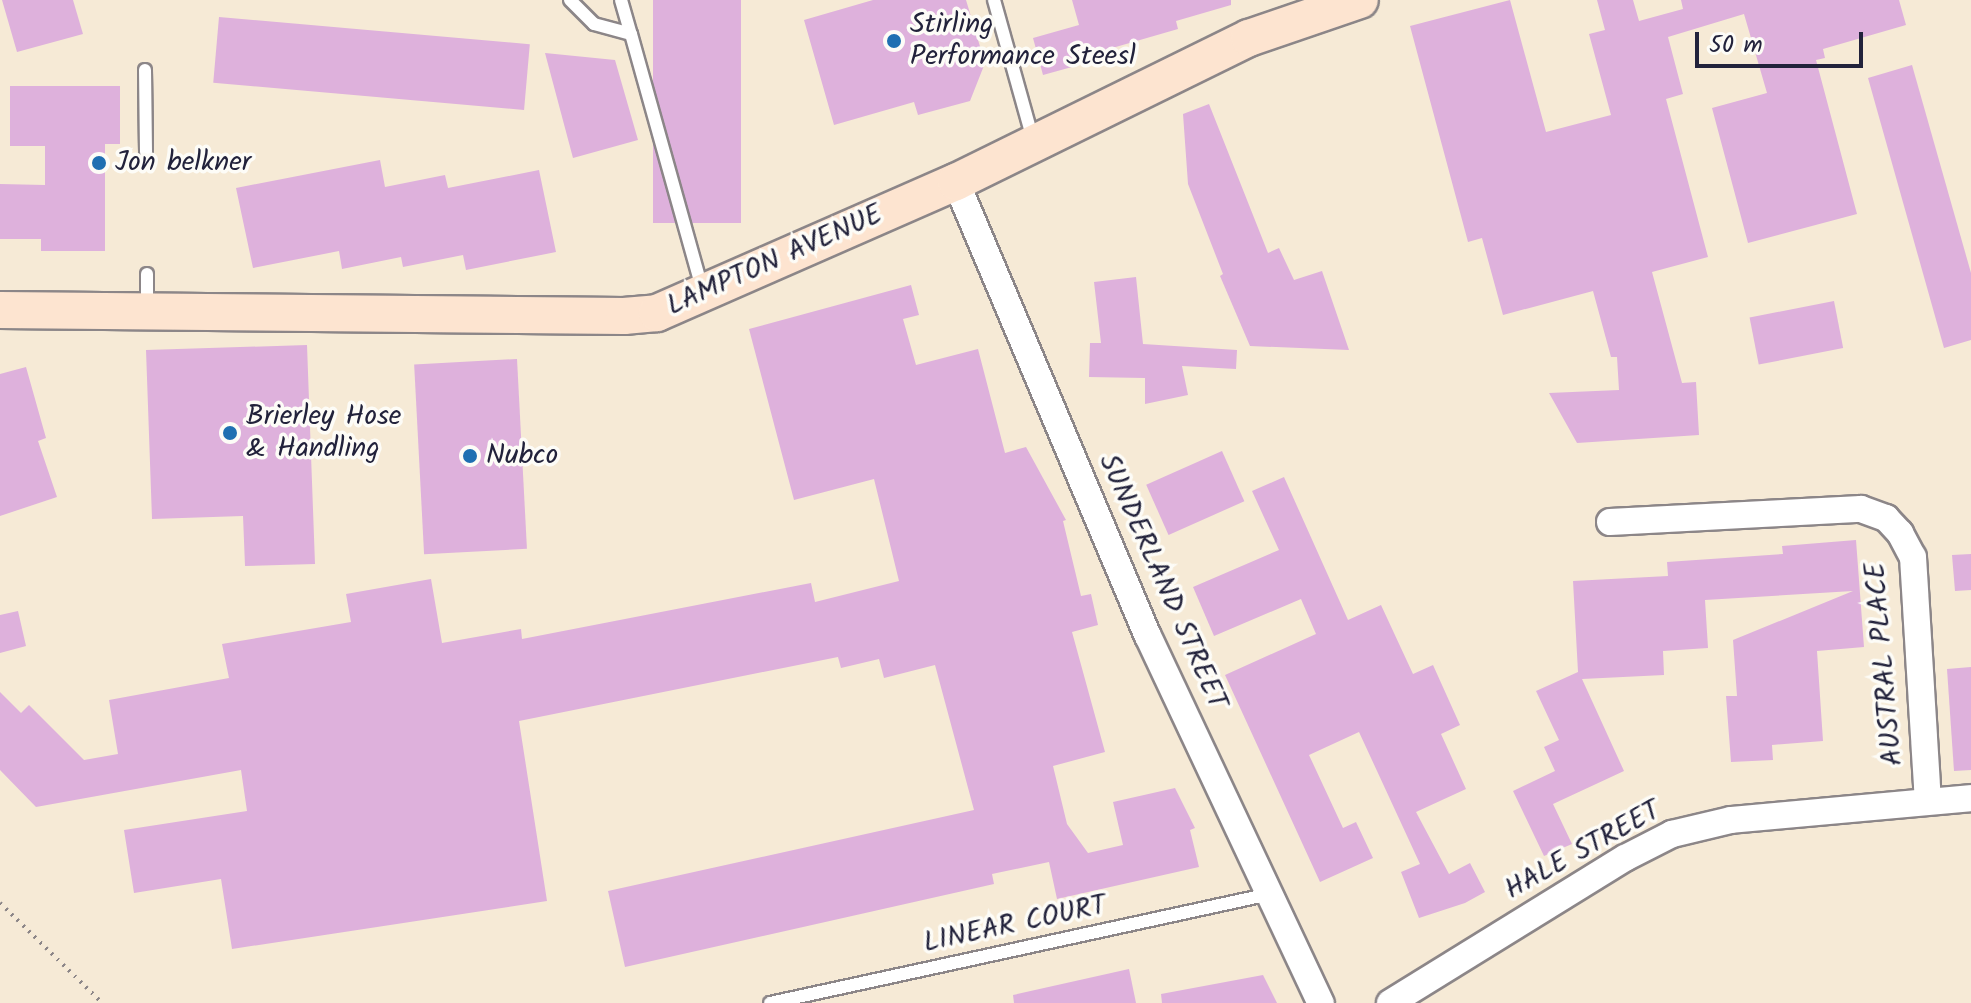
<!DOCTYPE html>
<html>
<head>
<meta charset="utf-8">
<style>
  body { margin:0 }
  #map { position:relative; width:1971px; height:1003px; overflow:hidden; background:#f6ead6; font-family:Kalam,sans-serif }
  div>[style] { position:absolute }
  .building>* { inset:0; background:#deb1dc; transform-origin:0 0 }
  .path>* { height:4px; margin-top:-2px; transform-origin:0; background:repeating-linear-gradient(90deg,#8c8688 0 2px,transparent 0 8px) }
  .roads { filter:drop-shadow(2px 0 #8c8688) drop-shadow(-2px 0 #8c8688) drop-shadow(0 2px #8c8688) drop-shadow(0 -2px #8c8688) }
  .lane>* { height:12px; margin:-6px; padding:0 6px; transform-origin:6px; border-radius:6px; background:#fff }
  .street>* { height:26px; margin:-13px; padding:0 13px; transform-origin:13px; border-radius:13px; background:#fff }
  .secondary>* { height:36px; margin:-18px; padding:0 18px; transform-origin:18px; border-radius:18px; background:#fde4d0 }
  .dots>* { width:22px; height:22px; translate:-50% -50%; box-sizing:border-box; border:4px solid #fdfcf7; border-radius:50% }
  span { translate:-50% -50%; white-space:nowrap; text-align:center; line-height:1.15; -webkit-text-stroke:7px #fdfcf7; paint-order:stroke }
  .poi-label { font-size:28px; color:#22223b }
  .left { translate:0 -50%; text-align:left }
  .street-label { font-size:28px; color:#22223b }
  .scale { position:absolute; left:1695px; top:32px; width:168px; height:36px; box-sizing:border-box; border:4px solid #22223b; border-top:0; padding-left:10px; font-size:24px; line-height:28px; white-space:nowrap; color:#22223b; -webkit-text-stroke:6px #fdfcf7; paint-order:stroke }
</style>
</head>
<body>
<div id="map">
  <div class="building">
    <i style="clip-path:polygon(2px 0,73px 0,83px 34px,17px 52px)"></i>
    <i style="left:653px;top:0;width:88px;height:223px"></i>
    <i style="clip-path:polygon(873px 0,966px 0,985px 63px,970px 101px,918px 115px,914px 102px,834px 125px,804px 20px)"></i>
    <i style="clip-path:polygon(1072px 0,1231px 0,1231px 5px,1176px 21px,1178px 29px,1088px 55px,1090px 62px,1043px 75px,1033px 38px,1079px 25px)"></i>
    <i style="clip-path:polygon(1510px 0,1546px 132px,1611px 115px,1589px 34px,1605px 30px,1597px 0,1633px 0,1639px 21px,1683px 9px,1681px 0,1899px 0,1906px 25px,1823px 49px,1825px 58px,1816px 60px,1857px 214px,1748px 243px,1712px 108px,1767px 93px,1744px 14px,1668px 37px,1683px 94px,1666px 99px,1708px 257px,1652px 272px,1682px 383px,1696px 382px,1699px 435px,1577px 443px,1549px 393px,1619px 390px,1617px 357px,1611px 357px,1593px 291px,1503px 315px,1482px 238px,1468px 242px,1410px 26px)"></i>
    <i style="left:219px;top:17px;width:312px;height:66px;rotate:5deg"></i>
    <i style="clip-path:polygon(545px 53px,615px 60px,638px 140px,573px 158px)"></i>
    <i style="clip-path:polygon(1912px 65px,1971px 273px,1971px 340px,1944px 348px,1868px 78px)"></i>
    <i style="clip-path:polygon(10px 86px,120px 86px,120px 144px,105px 144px,105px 251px,41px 251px,41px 239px,0 239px,0 184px,45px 185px,45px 146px,10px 146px)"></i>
    <i style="clip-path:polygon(1209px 104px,1268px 253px,1279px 248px,1294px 280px,1322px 271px,1349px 350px,1250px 346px,1220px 276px,1223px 274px,1188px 184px,1183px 114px)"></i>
    <i style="clip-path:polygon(380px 160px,385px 187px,445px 175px,448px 188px,539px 170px,556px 252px,466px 270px,463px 255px,403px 267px,401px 257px,342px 269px,339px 251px,253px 268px,236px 188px)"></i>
    <i style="clip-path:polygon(1136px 277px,1143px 344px,1237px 350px,1236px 369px,1182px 366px,1188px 395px,1145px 404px,1145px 378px,1089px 377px,1090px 343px,1101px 343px,1094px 282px)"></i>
    <i style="clip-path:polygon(911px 285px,919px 315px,903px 319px,916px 365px,978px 349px,1005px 453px,1026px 447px,1066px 520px,1063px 521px,1081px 596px,1091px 594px,1098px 625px,1072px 632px,1105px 752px,1053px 766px,1067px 824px,1088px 853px,1123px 845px,1113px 802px,1175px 788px,1195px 828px,1190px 830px,1199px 867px,1057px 899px,1049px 862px,992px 874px,994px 884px,625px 967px,608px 891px,974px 810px,935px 665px,884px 678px,879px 659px,841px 668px,838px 657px,519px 721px,547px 901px,232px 949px,221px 879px,134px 893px,124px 830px,247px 811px,241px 770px,36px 807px,0 770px,0 692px,21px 713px,29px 705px,84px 760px,118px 754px,109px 700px,229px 678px,222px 644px,351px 622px,346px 594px,431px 579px,442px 643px,521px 629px,522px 639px,811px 583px,815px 602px,899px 581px,874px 479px,794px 500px,749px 329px)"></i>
    <i style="left:1834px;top:301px;width:48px;height:86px;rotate:79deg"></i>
    <i style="clip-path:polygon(307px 345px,315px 564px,245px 566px,243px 516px,152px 519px,146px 350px)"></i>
    <i style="left:517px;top:359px;width:190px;height:103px;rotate:87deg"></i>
    <i style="clip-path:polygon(26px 367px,46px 438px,38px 441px,57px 497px,0 516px,0 374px)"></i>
    <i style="left:1222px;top:451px;width:55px;height:83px;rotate:66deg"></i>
    <i style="clip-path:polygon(1284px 477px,1348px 620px,1381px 605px,1413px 674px,1433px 665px,1460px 725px,1441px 734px,1466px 789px,1416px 812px,1449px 874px,1470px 863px,1485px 892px,1465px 903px,1419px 918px,1401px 872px,1420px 864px,1359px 732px,1309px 755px,1343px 828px,1356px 822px,1373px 858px,1320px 882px,1225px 675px,1316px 634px,1301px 599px,1214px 636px,1193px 587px,1279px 550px,1252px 491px)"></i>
    <i style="clip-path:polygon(1856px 540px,1864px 647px,1817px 651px,1823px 741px,1772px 745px,1773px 760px,1731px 762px,1726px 696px,1737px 696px,1733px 640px,1853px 591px,1705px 600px,1708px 648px,1663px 651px,1664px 675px,1582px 679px,1624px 771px,1553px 804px,1572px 844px,1544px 856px,1513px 791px,1555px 771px,1544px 747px,1559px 740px,1536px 691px,1578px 672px,1573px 581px,1668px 576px,1667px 562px,1783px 554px,1782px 546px)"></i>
    <i style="clip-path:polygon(1971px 554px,1971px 590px,1955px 591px,1952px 555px)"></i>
    <i style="clip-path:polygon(18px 611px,26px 646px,0 653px,0 615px)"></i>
    <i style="clip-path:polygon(1971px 667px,1971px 770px,1954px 771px,1947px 669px)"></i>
    <i style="clip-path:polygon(1129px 969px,1136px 1003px,1014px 1003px,1013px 995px)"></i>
    <i style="clip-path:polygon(1263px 975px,1277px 1003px,1162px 1003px,1161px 994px)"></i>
  </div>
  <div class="path">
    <i style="left:0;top:903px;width:143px;rotate:44.4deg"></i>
  </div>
  <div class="roads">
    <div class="lane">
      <i style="left:570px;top:0;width:34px;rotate:45deg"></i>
      <i style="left:594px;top:24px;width:38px;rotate:15deg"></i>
      <i style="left:631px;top:34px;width:265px;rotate:74.4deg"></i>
      <i style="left:621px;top:0;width:35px;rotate:74deg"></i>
      <i style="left:994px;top:0;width:145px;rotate:74.4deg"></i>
      <i style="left:145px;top:70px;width:82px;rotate:89.3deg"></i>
      <i style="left:147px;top:274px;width:35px;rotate:90deg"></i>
      <i style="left:770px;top:1003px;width:512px;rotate:-12.3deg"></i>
    </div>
    <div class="street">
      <i style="left:956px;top:182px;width:493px;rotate:67.1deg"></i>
      <i style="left:1148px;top:636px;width:406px;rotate:64.8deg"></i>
      <i style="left:1610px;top:522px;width:251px;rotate:-3deg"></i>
      <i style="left:1861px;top:509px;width:27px;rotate:20deg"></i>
      <i style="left:1886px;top:518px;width:21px;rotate:47deg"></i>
      <i style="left:1900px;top:533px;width:27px;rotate:62deg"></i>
      <i style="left:1913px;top:557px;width:244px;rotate:86.5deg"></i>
      <i style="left:1390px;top:1003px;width:276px;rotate:-31.7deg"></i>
      <i style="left:1625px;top:858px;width:53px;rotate:-27.1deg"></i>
      <i style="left:1672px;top:834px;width:61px;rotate:-13.3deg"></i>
      <i style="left:1731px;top:820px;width:241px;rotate:-5.2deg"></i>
    </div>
    <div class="secondary">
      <i style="left:0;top:310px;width:624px;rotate:0.55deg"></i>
      <i style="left:624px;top:316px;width:33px;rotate:-5deg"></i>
      <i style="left:657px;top:313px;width:326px;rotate:-23.7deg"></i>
      <i style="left:956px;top:182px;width:326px;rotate:-26.2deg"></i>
      <i style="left:1249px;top:38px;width:117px;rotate:-18.9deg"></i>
    </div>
  </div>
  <div class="dots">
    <i style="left:894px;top:41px;background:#1f6fb2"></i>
    <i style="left:99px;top:163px;background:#1f6fb2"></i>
    <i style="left:230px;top:433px;background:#1f6fb2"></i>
    <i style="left:470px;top:456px;background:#1f6fb2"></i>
  </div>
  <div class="poi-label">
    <span class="left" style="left:910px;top:41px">Stirling<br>Performance Steesl</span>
    <span class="left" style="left:115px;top:163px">Jon belkner</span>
    <span class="left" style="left:246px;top:433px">Brierley Hose<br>&amp; Handling</span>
    <span class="left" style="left:486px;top:456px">Nubco</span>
  </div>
  <div class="street-label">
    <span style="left:775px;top:261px;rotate:-24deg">LAMPTON AVENUE</span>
    <span style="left:1162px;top:582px;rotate:66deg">SUNDERLAND STREET</span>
    <span style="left:1885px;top:664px;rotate:-95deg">AUSTRAL PLACE</span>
    <span style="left:1583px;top:851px;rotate:-29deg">HALE STREET</span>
    <span style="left:1015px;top:925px;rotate:-12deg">LINEAR COURT</span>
  </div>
  <div class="scale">50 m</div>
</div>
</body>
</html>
